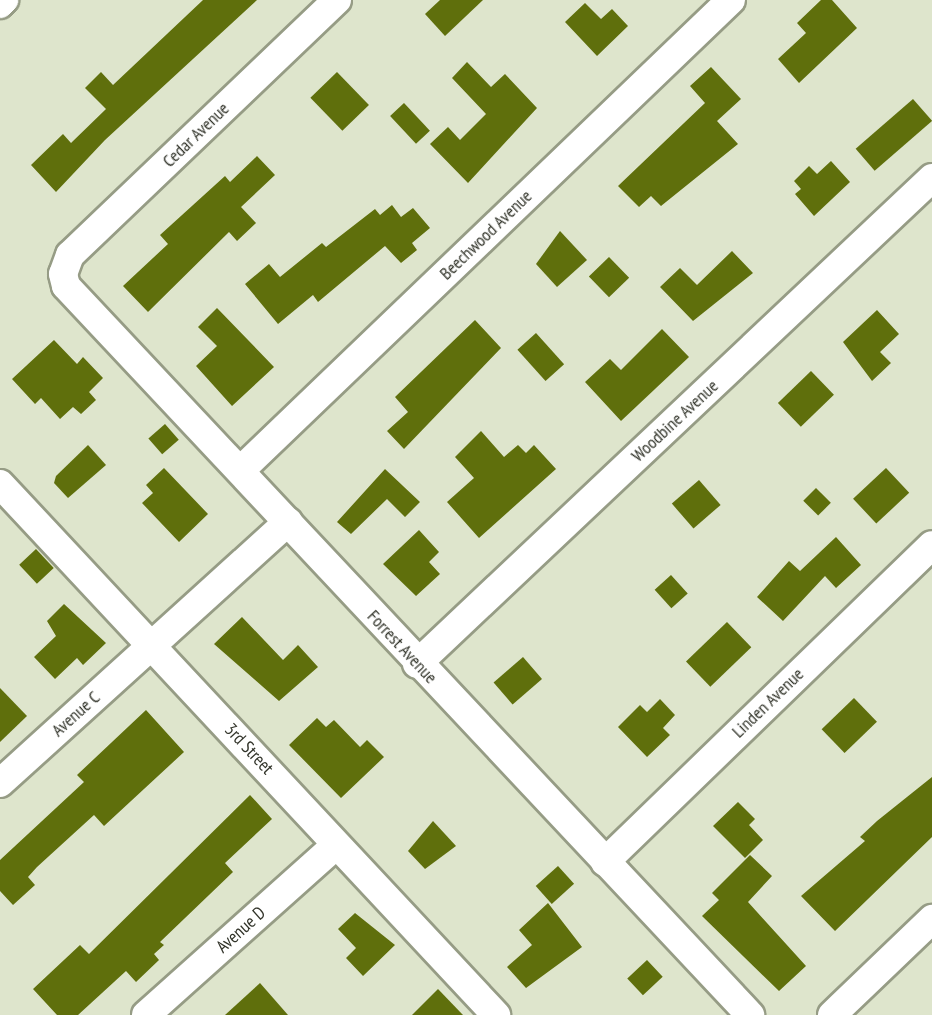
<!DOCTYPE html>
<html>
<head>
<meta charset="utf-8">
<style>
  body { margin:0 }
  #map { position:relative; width:932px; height:1015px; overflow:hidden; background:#dee5cc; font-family:"PT Sans Narrow",sans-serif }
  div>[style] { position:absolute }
  .building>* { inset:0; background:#5f6f0c; transform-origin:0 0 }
  .roads { filter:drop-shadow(2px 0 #969c85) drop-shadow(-2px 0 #969c85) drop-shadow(0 2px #969c85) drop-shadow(0 -2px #969c85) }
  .street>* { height:28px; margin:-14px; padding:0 14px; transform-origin:14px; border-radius:14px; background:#fff }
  span { translate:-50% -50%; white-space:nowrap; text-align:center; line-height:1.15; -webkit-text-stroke:6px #fff; paint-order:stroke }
  .street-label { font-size:18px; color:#32342a }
</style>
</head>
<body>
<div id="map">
  <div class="building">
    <i style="clip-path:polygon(203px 0,257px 0,105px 140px,56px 192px,31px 165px,63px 134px,71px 143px,106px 109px,85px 88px,101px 72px,113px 85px)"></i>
    <i style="clip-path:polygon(440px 0,483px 0,445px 36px,425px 14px)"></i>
    <i style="clip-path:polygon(821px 0,832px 0,857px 28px,799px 83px,778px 59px,806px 33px,797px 23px)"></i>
    <i style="clip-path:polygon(585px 3px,601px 19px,612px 9px,628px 26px,597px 56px,565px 22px)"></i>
    <i style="clip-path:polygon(467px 62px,491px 87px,505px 74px,537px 108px,468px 183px,430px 144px,448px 127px,460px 140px,486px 114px,452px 78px)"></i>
    <i style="clip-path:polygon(711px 67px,741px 99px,717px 121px,738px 144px,661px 206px,651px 196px,639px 207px,618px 186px,705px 103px,690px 86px)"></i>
    <i style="left:337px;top:72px;width:46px;height:37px;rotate:46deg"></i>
    <i style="left:913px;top:99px;width:29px;height:76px;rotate:49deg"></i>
    <i style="left:404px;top:103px;width:38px;height:19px;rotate:47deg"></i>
    <i style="clip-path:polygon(257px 156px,275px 175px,241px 207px,256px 223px,237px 241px,229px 232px,148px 312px,123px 286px,168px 244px,160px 235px,225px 176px,230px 182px)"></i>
    <i style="clip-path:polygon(831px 161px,850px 182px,814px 216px,795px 194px,801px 189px,794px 181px,809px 166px,817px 174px)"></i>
    <i style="clip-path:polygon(392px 205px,401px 217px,413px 208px,430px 228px,412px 243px,417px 250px,401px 263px,385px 246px,318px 302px,313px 295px,278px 324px,245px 284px,269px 264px,280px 277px,322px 243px,326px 247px,375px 209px,380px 215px)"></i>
    <i style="clip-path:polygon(560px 231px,587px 260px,557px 287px,536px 264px)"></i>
    <i style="clip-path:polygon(732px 251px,753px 273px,693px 321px,660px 287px,680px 268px,697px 285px)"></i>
    <i style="left:609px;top:257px;width:29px;height:28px;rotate:46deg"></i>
    <i style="clip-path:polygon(217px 308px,274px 367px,232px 406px,196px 366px,217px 346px,198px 327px)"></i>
    <i style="clip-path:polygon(877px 310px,899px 334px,880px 352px,891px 363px,872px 381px,843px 342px)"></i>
    <i style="clip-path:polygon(475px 320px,501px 348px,404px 449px,387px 431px,408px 412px,395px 397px)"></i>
    <i style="clip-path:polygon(662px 329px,689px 357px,621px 421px,585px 382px,610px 359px,621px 370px)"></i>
    <i style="left:536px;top:333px;width:42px;height:25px;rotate:48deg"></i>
    <i style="clip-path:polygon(54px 340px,77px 364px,83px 357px,103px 378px,89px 392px,96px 400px,81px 414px,73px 407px,60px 419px,41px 398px,35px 404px,12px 379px)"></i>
    <i style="left:811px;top:371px;width:33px;height:46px;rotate:46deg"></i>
    <i style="left:165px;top:424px;width:21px;height:22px;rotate:49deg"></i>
    <i style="clip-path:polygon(481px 431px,504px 457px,518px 445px,526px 453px,534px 445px,556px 469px,479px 538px,447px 502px,474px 478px,455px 457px)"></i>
    <i style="clip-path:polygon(88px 445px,106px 465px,68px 498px,54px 483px,56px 476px)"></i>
    <i style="clip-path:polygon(164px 468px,208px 514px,179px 542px,142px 503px,153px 493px,146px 485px)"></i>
    <i style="left:886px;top:468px;width:34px;height:45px;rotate:47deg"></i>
    <i style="clip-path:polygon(385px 469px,420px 502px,405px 517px,387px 499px,351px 534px,337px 522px)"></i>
    <i style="left:699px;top:480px;width:33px;height:36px;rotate:49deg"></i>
    <i style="left:816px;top:488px;width:21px;height:18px;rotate:45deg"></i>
    <i style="clip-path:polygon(419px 530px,439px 552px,429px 562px,440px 574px,416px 596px,383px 564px)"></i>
    <i style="clip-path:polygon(836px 537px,861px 565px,836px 588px,825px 576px,783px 621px,757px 597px,789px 561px,800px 571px)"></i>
    <i style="left:36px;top:549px;width:26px;height:23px;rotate:47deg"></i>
    <i style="left:671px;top:575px;width:25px;height:22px;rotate:48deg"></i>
    <i style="clip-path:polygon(64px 604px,106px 643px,83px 665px,77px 658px,55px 679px,34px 657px,56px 636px,47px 621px)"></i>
    <i style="clip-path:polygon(242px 617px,283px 660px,298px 645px,318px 667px,279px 701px,214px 644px)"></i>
    <i style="left:727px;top:622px;width:35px;height:57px;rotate:46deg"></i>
    <i style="left:523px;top:657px;width:29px;height:39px;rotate:49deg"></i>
    <i style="clip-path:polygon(0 688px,27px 716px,0 742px)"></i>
    <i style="left:854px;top:698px;width:33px;height:45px;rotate:46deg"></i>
    <i style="clip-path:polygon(660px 699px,675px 715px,663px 728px,670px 735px,647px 757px,618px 727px,640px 705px,647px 712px)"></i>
    <i style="clip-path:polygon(146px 710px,184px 752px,104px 826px,94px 815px,37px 867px,28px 877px,35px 885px,13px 905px,0 891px,0 860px,84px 782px,77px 775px)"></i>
    <i style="clip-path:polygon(317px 718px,326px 727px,334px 720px,360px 747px,367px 740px,384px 757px,341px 798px,289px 745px)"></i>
    <i style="clip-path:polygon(932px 777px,932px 837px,835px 931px,801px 896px,865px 841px,860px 837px,877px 821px)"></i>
    <i style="clip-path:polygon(250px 795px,272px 819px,225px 863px,233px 872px,160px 942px,164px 945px,154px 954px,159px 960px,136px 982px,126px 971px,78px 1015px,57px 1015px,33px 989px,80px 945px,89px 954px)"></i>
    <i style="clip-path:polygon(738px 802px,755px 819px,749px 825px,763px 840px,745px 858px,713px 826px)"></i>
    <i style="clip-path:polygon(433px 821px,456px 846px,425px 869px,408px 851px)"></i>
    <i style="clip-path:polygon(750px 855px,772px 876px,748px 902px,806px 966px,779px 991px,702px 916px,719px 900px,712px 893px)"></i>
    <i style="left:558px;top:866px;width:24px;height:30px;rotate:48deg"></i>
    <i style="clip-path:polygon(548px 903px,582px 947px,526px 988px,507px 967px,532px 945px,519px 930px)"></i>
    <i style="clip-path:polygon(355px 913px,395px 945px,363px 976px,346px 958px,356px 948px,338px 929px)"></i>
    <i style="left:647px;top:960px;width:23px;height:27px;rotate:47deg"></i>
    <i style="clip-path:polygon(260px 983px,288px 1015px,225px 1015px)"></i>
    <i style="clip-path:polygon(438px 989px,463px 1015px,412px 1015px)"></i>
  </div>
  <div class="roads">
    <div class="street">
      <i style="left:337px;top:0;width:369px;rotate:136.3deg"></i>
      <i style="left:70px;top:255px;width:20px;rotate:110deg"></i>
      <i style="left:63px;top:274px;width:12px;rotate:76deg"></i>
      <i style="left:66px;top:286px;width:1000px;rotate:46.82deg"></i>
      <i style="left:0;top:4px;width:6px;rotate:-45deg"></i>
      <i style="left:241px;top:470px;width:679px;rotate:-43.81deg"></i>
      <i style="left:0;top:484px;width:727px;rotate:46.95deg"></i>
      <i style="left:417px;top:664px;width:708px;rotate:-43.34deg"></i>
      <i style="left:0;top:783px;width:389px;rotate:-42.2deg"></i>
      <i style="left:605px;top:862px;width:455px;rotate:-44.1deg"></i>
      <i style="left:146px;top:1015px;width:255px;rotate:-41.8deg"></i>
      <i style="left:832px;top:1015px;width:139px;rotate:-43.8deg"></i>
    </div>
  </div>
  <div class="street-label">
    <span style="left:196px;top:135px;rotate:-44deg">Cedar Avenue</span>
    <span style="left:486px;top:235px;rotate:-44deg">Beechwood Avenue</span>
    <span style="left:675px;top:421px;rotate:-43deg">Woodbine Avenue</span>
    <span style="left:402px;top:647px;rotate:47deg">Forrest Avenue</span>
    <span style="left:768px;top:703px;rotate:-44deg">Linden Avenue</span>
    <span style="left:76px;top:714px;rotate:-42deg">Avenue C</span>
    <span style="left:249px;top:749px;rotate:47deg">3rd Street</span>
    <span style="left:241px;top:930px;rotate:-42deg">Avenue D</span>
  </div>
</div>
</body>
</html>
